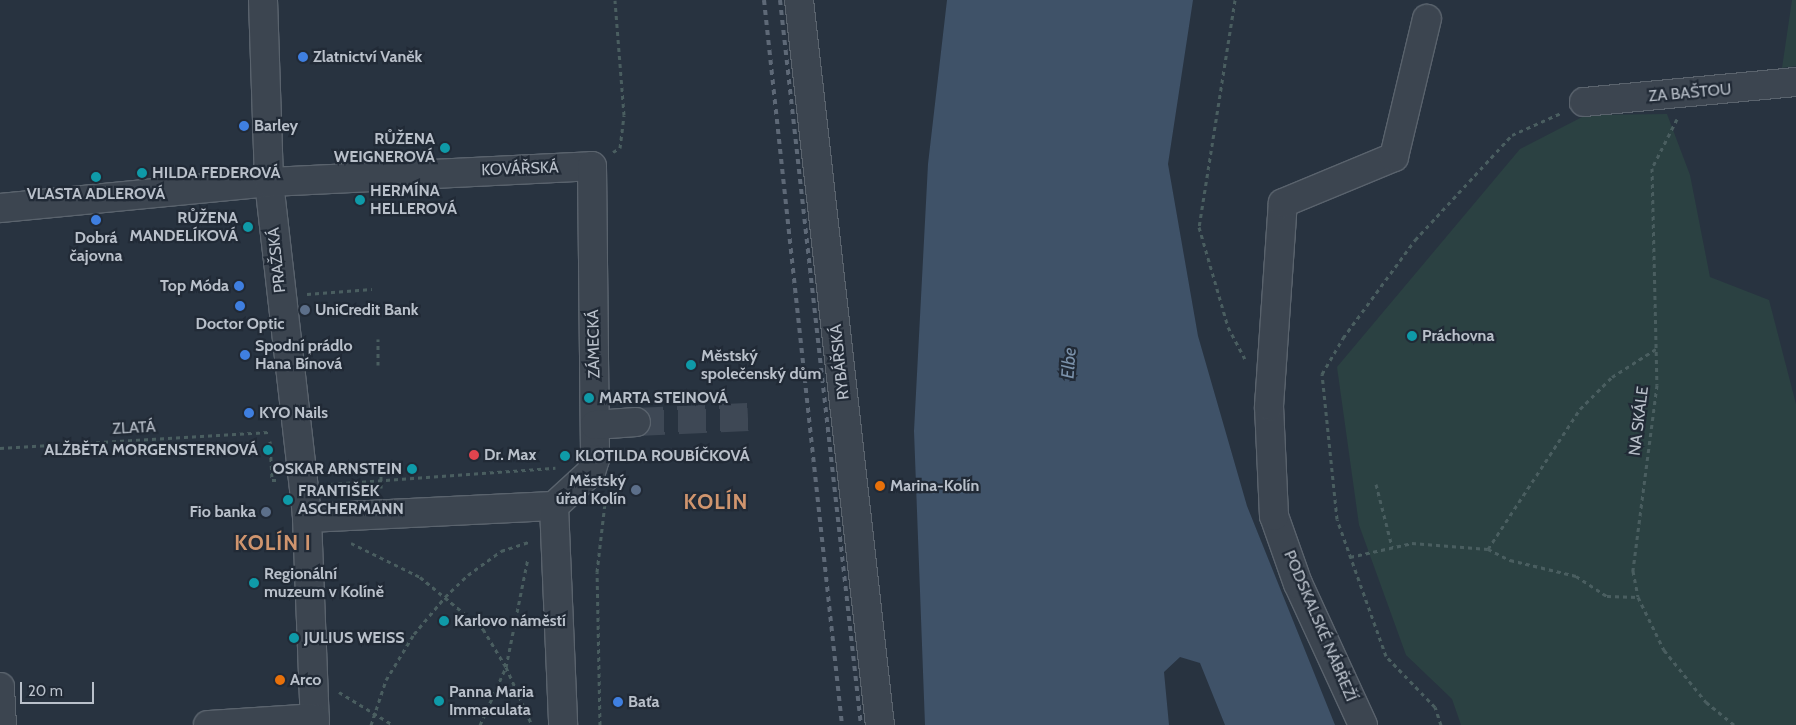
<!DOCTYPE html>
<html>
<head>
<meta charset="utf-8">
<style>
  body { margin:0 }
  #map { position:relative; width:1796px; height:725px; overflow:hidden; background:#283340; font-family:Cabin,sans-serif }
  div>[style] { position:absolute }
  .green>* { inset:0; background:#2b4142 }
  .water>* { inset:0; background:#3f5268 }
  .minor-tunnel>* { height:28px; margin-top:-14px; transform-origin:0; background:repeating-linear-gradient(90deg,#3e4855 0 28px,transparent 0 42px) }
  .path>* { height:3px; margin-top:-1.5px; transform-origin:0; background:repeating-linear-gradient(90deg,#4a5e60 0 4px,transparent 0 8px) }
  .roads { filter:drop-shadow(1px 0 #5a636d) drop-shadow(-1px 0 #5a636d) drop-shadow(0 1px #5a636d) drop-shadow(0 -1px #5a636d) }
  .minor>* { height:28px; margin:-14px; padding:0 14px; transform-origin:14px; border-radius:14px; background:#3c4550 }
  .rail>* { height:4px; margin-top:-2px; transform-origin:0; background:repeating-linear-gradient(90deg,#5e6977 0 5px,transparent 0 10px) }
  .dots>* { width:14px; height:14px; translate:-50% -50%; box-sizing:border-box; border:2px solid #212a36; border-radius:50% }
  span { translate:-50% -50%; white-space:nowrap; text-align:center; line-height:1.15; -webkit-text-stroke:4.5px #212a36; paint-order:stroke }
  .poi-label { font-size:16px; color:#b9c0ca; font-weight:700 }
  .left { translate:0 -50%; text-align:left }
  .right { translate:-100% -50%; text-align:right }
  .street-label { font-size:16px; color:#b9c0ca }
  .water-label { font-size:18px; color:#7b92ab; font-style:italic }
  .district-label { font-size:21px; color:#d0956e; font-weight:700; letter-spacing:1px }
  .scale { position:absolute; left:20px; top:682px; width:74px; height:22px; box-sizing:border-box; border:2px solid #b9c0ca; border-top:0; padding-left:6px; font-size:15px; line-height:18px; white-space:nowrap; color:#b9c0ca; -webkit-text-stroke:4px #212a36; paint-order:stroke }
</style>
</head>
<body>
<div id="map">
  <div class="green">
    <i style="clip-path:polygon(1792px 0,1796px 0,1796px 66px,1782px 68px)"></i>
    <i style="clip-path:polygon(1667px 114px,1690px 175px,1710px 277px,1769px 300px,1796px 404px,1796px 725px,1461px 725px,1452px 699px,1406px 655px,1359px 525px,1337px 367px,1520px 149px,1586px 115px)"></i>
  </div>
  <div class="water">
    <i style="clip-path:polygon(947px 0,1193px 0,1168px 164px,1198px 336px,1247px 506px,1335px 725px,1225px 725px,1200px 663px,1180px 657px,1164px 672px,1169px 725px,925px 725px,914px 431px,928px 164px)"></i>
  </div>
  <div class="minor-tunnel">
    <i style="left:636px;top:422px;width:112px;rotate:-2.6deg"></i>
  </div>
  <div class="path">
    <i style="left:1235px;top:0;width:230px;rotate:99deg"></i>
    <i style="left:1199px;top:227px;width:104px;rotate:73.8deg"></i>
    <i style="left:1228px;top:327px;width:36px;rotate:62deg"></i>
    <i style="left:1677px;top:119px;width:55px;rotate:117deg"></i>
    <i style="left:1652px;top:168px;width:217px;rotate:88.7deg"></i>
    <i style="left:1657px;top:385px;width:188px;rotate:97.4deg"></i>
    <i style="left:1633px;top:571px;width:26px;rotate:79deg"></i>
    <i style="left:1638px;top:597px;width:59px;rotate:63.9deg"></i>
    <i style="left:1664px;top:650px;width:67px;rotate:51.1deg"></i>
    <i style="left:1706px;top:702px;width:36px;rotate:39deg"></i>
    <i style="left:613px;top:152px;width:8px;rotate:-30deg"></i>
    <i style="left:620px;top:148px;width:33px;rotate:-83deg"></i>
    <i style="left:624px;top:115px;width:115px;rotate:-94.5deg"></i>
    <i style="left:307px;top:294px;width:65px;rotate:-4.4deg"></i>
    <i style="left:378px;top:365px;width:26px;rotate:-90deg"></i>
    <i style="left:270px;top:441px;width:39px;rotate:87deg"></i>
    <i style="left:272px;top:480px;width:5px"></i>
    <i style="left:0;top:448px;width:269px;rotate:-3.4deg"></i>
    <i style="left:381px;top:469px;width:19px;rotate:90deg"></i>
    <i style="left:330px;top:484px;width:226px;rotate:-4.1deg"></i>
    <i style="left:1376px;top:484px;width:65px;rotate:75.7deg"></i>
    <i style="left:351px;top:543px;width:77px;rotate:26.2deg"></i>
    <i style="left:420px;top:577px;width:82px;rotate:39.5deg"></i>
    <i style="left:483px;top:629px;width:44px;rotate:58.8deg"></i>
    <i style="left:506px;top:667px;width:64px;rotate:65.9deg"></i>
    <i style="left:1488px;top:549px;width:168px;rotate:-56.7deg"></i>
    <i style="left:1580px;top:409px;width:45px;rotate:-45deg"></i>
    <i style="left:1612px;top:377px;width:52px;rotate:-32.5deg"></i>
    <i style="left:1350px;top:557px;width:64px;rotate:-12.7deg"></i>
    <i style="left:1412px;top:543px;width:76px;rotate:4.5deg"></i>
    <i style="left:1488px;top:549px;width:25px;rotate:27deg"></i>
    <i style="left:1510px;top:560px;width:68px;rotate:13.6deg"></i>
    <i style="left:1576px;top:576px;width:37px;rotate:33deg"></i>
    <i style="left:1607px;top:596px;width:31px;rotate:2deg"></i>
    <i style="left:339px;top:692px;width:63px;rotate:31.4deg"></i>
    <i style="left:371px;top:725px;width:47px;rotate:-71.6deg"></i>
    <i style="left:386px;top:680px;width:54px;rotate:-58.7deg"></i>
    <i style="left:414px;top:634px;width:48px;rotate:-50deg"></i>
    <i style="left:445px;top:597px;width:32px;rotate:-44deg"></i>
    <i style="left:468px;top:575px;width:41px;rotate:-36deg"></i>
    <i style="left:501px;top:551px;width:29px;rotate:-18deg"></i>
    <i style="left:480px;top:725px;width:64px;rotate:-65.9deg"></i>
    <i style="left:506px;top:667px;width:111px;rotate:-78.6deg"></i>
    <i style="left:600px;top:725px;width:153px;rotate:-91.1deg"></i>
    <i style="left:597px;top:572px;width:79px;rotate:-83.4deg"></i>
    <i style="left:1441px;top:725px;width:19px;rotate:-108deg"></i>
    <i style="left:1435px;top:707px;width:71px;rotate:-133.9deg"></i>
    <i style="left:1386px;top:656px;width:145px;rotate:-109.7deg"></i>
    <i style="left:1337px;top:519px;width:146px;rotate:-95.9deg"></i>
    <i style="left:1322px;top:374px;width:42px;rotate:-59.7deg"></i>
    <i style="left:1343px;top:338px;width:122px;rotate:-53.7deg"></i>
    <i style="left:1415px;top:240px;width:143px;rotate:-47.3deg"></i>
    <i style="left:1512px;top:135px;width:54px;rotate:-24.2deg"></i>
  </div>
  <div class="roads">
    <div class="minor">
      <i style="left:263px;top:0;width:182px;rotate:88.1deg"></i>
      <i style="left:269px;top:182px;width:338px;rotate:83.5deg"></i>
      <i style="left:307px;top:518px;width:207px;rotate:87.8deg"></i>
      <i style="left:799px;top:0;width:730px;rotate:83.63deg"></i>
      <i style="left:1584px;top:102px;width:213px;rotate:-5.4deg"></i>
      <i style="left:0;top:208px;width:270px;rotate:-5.5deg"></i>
      <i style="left:269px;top:182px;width:323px;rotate:-2.8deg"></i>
      <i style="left:592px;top:166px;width:293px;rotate:89.4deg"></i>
      <i style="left:595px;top:459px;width:14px;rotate:107deg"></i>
      <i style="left:591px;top:472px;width:50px;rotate:137.4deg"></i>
      <i style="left:595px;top:425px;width:41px;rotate:-4.2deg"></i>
      <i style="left:307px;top:518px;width:247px;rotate:-2.8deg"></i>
      <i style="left:554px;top:506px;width:219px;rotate:87.6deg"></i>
      <i style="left:0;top:687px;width:38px;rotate:87deg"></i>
      <i style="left:208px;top:725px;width:107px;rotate:-3.7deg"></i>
      <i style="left:1363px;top:725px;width:155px;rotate:-114.7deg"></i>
      <i style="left:1298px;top:584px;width:72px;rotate:-109.4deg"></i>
      <i style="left:1274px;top:516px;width:110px;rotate:-92.6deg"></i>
      <i style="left:1269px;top:406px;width:203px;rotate:-86.1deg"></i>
      <i style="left:1283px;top:203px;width:120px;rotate:-22.5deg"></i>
      <i style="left:1394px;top:157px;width:142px;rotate:-76.6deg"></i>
    </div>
  </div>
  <div class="rail">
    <i style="left:764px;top:0;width:729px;rotate:83.86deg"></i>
    <i style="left:780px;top:0;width:730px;rotate:83.63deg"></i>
  </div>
  <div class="dots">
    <i style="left:303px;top:57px;background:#3f7fe0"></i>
    <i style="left:244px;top:126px;background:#3f7fe0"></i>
    <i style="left:445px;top:148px;background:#0f9aa8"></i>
    <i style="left:142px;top:173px;background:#0f9aa8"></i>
    <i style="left:96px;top:177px;background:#0f9aa8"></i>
    <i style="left:360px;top:200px;background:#0f9aa8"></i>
    <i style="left:96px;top:220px;background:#3f7fe0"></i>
    <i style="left:248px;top:227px;background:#0f9aa8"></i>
    <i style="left:239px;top:286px;background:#3f7fe0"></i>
    <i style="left:240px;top:306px;background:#3f7fe0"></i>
    <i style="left:305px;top:310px;background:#5c6f8a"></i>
    <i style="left:1412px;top:336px;background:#0f9aa8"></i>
    <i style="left:245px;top:355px;background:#3f7fe0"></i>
    <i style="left:691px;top:365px;background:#0f9aa8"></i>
    <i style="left:589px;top:398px;background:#0f9aa8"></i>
    <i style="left:249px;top:413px;background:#3f7fe0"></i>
    <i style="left:268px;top:450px;background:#0f9aa8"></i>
    <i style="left:474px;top:455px;background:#e0444e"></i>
    <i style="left:565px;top:456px;background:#0f9aa8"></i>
    <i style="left:412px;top:469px;background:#0f9aa8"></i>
    <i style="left:880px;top:486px;background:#e8710a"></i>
    <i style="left:636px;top:490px;background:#5c6f8a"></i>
    <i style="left:288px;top:500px;background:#0f9aa8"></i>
    <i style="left:266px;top:512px;background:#5c6f8a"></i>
    <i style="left:254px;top:583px;background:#0f9aa8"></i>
    <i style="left:444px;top:621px;background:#0f9aa8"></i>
    <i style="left:294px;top:638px;background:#0f9aa8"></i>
    <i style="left:280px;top:680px;background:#e8710a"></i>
    <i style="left:439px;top:701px;background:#0f9aa8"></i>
    <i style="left:618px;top:702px;background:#3f7fe0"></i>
  </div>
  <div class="poi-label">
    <span class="left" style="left:313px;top:57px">Zlatnictví Vaněk</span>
    <span class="left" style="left:254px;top:126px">Barley</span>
    <span class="right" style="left:435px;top:148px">RŮŽENA<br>WEIGNEROVÁ</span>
    <span class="left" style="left:152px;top:173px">HILDA FEDEROVÁ</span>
    <span class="left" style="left:370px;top:200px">HERMÍNA<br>HELLEROVÁ</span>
    <span style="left:96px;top:194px">VLASTA ADLEROVÁ</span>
    <span class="right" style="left:238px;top:227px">RŮŽENA<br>MANDELÍKOVÁ</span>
    <span style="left:96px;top:247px">Dobrá<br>čajovna</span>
    <span class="right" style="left:229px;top:286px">Top Móda</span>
    <span class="left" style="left:315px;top:310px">UniCredit Bank</span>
    <span style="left:240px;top:324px">Doctor Optic</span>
    <span class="left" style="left:1422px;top:336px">Práchovna</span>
    <span class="left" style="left:255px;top:355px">Spodní prádlo<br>Hana Bínová</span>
    <span class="left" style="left:701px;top:365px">Městský<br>společenský dům</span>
    <span class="left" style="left:599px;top:398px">MARTA STEINOVÁ</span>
    <span class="left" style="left:259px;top:413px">KYO Nails</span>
    <span class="right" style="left:258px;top:450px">ALŽBĚTA MORGENSTERNOVÁ</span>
    <span class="left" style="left:484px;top:455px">Dr. Max</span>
    <span class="left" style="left:575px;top:456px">KLOTILDA ROUBÍČKOVÁ</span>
    <span class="right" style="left:402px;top:469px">OSKAR ARNSTEIN</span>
    <span class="right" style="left:626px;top:490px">Městský<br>úřad Kolín</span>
    <span class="left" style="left:890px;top:486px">Marina-Kolín</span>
    <span class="left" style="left:298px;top:500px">FRANTIŠEK<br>ASCHERMANN</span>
    <span class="right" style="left:256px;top:512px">Fio banka</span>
    <span class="left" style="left:264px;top:583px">Regionální<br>muzeum v Kolíně</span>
    <span class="left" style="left:454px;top:621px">Karlovo náměstí</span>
    <span class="left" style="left:304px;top:638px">JULIUS WEISS</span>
    <span class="left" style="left:290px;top:680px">Arco</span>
    <span class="left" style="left:449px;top:701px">Panna Maria<br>Immaculata</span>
    <span class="left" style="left:628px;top:702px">Baťa</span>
  </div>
  <div class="street-label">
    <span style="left:1690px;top:93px;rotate:-5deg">ZA BAŠTOU</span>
    <span style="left:520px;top:169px;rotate:-2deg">KOVÁŘSKÁ</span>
    <span style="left:277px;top:260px;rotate:-96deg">PRAŽSKÁ</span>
    <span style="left:594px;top:344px;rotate:-91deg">ZÁMECKÁ</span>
    <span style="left:840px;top:362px;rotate:-96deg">RYBÁŘSKÁ</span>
    <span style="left:1639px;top:421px;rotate:-83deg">NA SKÁLE</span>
    <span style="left:134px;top:428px;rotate:-3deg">ZLATÁ</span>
    <span style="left:1320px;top:626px;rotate:67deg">PODSKALSKÉ NÁBŘEŽÍ</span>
  </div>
  <div class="water-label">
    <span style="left:1069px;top:363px;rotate:-86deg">Elbe</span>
  </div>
  <div class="district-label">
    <span style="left:716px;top:502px">KOLÍN</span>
    <span style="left:273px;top:543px">KOLÍN I</span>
  </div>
  <div class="scale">20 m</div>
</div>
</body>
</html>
